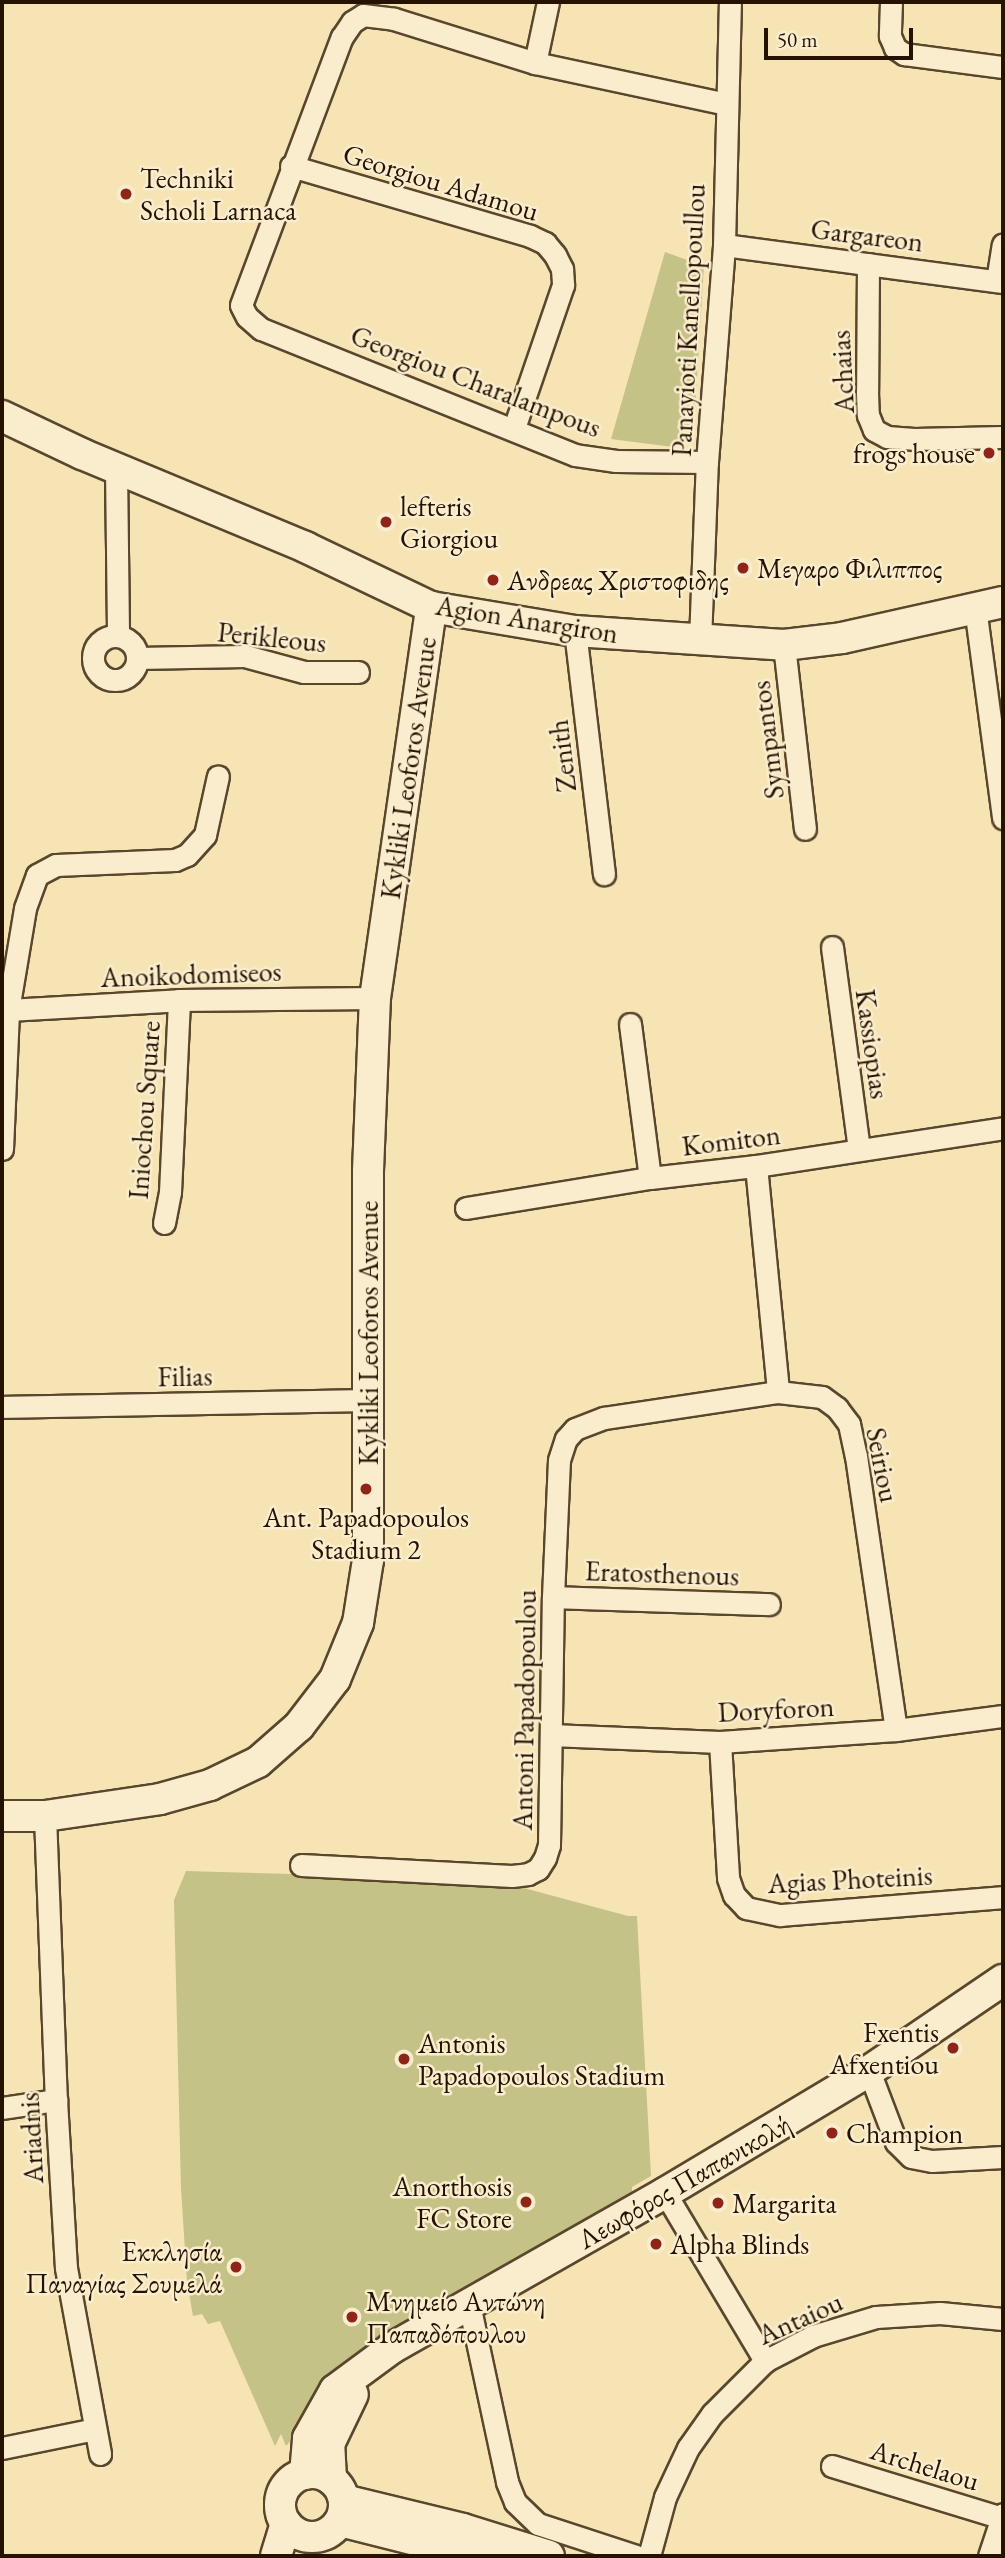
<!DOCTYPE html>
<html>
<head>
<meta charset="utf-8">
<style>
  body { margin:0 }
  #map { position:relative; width:1005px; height:2558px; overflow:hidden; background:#f7e4b4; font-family:"EB Garamond",serif }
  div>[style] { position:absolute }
  .green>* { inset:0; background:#c4c287 }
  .roads { filter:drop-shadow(2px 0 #5a462d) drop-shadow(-2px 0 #5a462d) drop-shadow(0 2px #5a462d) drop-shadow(0 -2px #5a462d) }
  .street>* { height:21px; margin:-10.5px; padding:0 10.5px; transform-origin:10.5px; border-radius:10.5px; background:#faedce }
  .street>.ring { margin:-10.5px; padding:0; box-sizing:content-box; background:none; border:21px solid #faedce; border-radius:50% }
  .secondary>* { height:30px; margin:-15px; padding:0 15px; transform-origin:15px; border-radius:15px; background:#faedce }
  .secondary>.ring { margin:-15px; padding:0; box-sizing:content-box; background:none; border:30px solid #faedce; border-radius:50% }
  .dots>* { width:19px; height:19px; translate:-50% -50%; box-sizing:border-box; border:4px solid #faedce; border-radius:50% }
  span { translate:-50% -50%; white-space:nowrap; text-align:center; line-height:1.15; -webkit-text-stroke:5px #faedce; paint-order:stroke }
  .poi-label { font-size:28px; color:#261200 }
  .left { translate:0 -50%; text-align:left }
  .right { translate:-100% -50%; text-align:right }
  .street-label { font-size:28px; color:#261200 }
  .frame { position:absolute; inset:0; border:4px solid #261200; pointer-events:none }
  .scale { position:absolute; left:764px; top:28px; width:149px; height:32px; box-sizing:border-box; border:4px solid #261200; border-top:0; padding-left:9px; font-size:21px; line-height:24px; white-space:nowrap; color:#261200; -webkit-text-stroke:5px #faedce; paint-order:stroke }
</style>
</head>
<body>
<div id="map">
  <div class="green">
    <i style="clip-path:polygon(665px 252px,704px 266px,694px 426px,673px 447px,611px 439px)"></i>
    <i style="clip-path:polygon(186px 1871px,494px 1880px,628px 1916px,637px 1916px,651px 2176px,632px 2187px,632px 2195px,366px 2354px,286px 2446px,281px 2434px,275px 2446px,220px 2321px,208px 2324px,202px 2314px,193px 2316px,187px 2282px,181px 2188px,174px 1900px)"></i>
  </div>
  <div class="roads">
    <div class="street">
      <i style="left:891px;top:2px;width:34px;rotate:92deg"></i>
      <i style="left:890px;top:36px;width:13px;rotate:67deg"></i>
      <i style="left:895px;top:48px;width:11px;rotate:34deg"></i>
      <i style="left:904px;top:54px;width:100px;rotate:7.5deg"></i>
      <i style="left:535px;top:63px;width:62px;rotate:-78deg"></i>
      <i style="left:291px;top:166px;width:249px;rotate:16.3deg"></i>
      <i style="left:530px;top:236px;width:17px;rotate:25deg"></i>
      <i style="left:545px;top:243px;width:16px;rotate:50deg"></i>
      <i style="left:555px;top:255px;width:16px;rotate:63deg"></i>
      <i style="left:562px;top:269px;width:16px;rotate:86deg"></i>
      <i style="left:563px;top:285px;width:151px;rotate:108.9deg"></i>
      <i style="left:724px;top:245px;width:281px;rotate:7.6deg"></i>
      <i style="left:868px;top:264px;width:128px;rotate:90.4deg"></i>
      <i style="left:867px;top:392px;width:23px;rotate:88deg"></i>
      <i style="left:868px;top:415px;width:16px;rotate:68deg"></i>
      <i style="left:874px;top:430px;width:15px;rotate:28deg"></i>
      <i style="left:887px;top:437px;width:27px;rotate:4deg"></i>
      <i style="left:914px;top:439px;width:89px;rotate:-1.3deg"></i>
      <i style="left:997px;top:281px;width:37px;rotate:-81deg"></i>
      <i style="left:707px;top:462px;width:91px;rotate:-179.4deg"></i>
      <i style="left:616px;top:461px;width:41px;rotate:-171.7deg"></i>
      <i style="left:575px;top:455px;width:338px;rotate:-158.1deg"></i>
      <i style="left:261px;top:329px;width:18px;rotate:-139deg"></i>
      <i style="left:247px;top:317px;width:13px;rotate:-117deg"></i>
      <i style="left:241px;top:305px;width:286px;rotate:-69.4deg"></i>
      <i style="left:342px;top:37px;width:18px;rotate:-56deg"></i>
      <i style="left:352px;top:22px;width:13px;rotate:-32deg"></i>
      <i style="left:363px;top:15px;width:31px;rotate:7deg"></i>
      <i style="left:394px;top:19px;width:148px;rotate:17.3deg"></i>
      <i style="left:535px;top:63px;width:195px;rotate:12.1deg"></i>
      <i style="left:116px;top:468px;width:168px;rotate:89.3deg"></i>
      <i style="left:975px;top:607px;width:213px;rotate:82.4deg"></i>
      <i style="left:575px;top:631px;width:245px;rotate:83.2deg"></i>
      <i class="ring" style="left:93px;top:636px;width:23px;height:23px"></i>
      <i style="left:700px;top:641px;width:179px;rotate:-87.8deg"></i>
      <i style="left:707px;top:462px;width:218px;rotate:-85.5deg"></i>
      <i style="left:724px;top:245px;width:243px;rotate:-88.6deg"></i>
      <i style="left:784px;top:645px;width:185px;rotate:83.5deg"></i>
      <i style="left:137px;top:658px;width:108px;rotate:-1.1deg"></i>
      <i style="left:245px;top:656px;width:61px;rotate:15.2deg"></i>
      <i style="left:304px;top:672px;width:54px"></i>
      <i style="left:832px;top:947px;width:204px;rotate:82.4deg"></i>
      <i style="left:8px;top:1010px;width:171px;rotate:-3.3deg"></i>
      <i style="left:179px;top:1000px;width:196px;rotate:-0.6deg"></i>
      <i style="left:630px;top:1024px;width:155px;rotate:82.6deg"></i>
      <i style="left:2px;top:1149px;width:139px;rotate:-87.5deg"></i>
      <i style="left:8px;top:1010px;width:103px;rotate:-80.5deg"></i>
      <i style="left:25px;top:908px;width:35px;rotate:-70deg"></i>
      <i style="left:37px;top:875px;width:21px;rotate:-28deg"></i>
      <i style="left:56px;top:865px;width:119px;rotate:-2.4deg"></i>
      <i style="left:175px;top:860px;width:13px;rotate:-23deg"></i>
      <i style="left:187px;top:855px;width:27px;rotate:-48deg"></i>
      <i style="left:205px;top:835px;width:60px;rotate:-77.6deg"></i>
      <i style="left:756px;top:1166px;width:227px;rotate:84.4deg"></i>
      <i style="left:466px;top:1208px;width:186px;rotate:-9.3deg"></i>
      <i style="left:650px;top:1178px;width:107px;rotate:-6.5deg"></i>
      <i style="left:756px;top:1166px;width:250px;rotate:-8.7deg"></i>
      <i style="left:164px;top:1223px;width:32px;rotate:-79deg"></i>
      <i style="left:170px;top:1192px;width:192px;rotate:-87.3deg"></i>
      <i style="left:2px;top:1407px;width:367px;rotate:-1.1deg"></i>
      <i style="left:553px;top:1597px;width:216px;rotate:1.9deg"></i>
      <i style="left:551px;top:1735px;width:169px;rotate:2.4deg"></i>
      <i style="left:720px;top:1742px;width:176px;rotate:-3.9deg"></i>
      <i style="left:896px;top:1730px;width:108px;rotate:-7.5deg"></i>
      <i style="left:720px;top:1742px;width:136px;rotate:86.6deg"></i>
      <i style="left:728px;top:1878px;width:18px;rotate:71deg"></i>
      <i style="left:734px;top:1895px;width:18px;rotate:47deg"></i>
      <i style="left:746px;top:1908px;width:35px;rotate:12deg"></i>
      <i style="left:780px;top:1915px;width:224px;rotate:-4.6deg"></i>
      <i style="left:45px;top:1816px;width:284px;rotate:87.8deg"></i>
      <i style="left:56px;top:2100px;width:168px;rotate:86.6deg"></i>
      <i style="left:66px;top:2268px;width:189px;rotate:79.6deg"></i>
      <i style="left:301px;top:1865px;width:211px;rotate:3deg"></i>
      <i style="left:512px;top:1876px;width:16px;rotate:-7deg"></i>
      <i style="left:528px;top:1874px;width:11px;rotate:-27deg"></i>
      <i style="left:538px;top:1869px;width:13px;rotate:-58deg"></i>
      <i style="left:545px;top:1858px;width:14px;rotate:-73deg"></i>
      <i style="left:549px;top:1845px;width:248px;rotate:-89.1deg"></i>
      <i style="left:553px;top:1597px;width:137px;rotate:-87.5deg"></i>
      <i style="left:559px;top:1460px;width:22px;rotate:-72deg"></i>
      <i style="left:566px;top:1439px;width:13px;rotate:-48deg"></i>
      <i style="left:575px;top:1429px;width:31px;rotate:-21deg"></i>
      <i style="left:604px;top:1418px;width:176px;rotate:-8.5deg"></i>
      <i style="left:778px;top:1392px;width:44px;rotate:6.5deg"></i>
      <i style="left:822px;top:1397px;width:19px;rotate:36deg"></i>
      <i style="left:837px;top:1408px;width:20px;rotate:53deg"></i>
      <i style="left:849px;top:1424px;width:33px;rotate:78deg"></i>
      <i style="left:856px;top:1456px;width:277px;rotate:81.7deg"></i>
      <i style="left:869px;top:2071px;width:76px;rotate:69.2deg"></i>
      <i style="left:896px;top:2142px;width:21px;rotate:45deg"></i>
      <i style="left:911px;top:2157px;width:21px;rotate:11deg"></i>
      <i style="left:932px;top:2161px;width:71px;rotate:-3.2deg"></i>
      <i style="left:2px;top:2108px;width:55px;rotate:-8.4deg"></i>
      <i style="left:665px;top:2193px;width:196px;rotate:59.2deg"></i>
      <i style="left:469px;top:2304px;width:182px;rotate:77.9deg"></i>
      <i style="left:507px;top:2482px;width:22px;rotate:68deg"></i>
      <i style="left:515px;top:2502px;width:32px;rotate:44deg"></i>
      <i style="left:538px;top:2524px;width:103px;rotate:18.1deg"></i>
      <i style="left:2px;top:2448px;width:95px;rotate:-11.5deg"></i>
      <i style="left:832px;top:2466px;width:178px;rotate:17deg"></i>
      <i style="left:649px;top:2556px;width:61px;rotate:-74.8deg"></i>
      <i style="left:665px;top:2497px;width:54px;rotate:-64.9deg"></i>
      <i style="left:688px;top:2448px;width:42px;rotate:-54.8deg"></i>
      <i style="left:712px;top:2414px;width:75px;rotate:-45deg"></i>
      <i style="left:765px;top:2361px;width:54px;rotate:-27.5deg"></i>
      <i style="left:813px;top:2336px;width:66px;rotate:-16.8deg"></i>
      <i style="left:876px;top:2317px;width:64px;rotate:-3.6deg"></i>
      <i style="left:940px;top:2313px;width:63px;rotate:5.4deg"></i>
      <i style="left:989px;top:2556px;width:44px;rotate:-71.6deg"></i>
    </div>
    <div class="secondary">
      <i style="left:2px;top:416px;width:89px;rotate:25.4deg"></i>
      <i style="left:82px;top:454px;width:242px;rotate:22.6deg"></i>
      <i style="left:305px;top:547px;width:140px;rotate:25.5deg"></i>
      <i style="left:431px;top:607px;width:146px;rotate:9.5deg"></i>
      <i style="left:575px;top:631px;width:209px;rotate:3.8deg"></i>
      <i style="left:784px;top:645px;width:58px;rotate:-6.9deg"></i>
      <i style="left:842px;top:638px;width:165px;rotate:-12.6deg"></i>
      <i style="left:2px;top:1816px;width:43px"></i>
      <i style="left:45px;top:1816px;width:116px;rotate:-8.4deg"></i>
      <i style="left:160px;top:1799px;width:52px;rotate:-15.6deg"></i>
      <i style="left:210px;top:1785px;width:53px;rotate:-25.6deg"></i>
      <i style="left:258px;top:1762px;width:55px;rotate:-41.3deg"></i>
      <i style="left:299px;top:1726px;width:59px;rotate:-52.5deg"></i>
      <i style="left:335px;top:1679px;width:61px;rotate:-67.7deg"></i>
      <i style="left:358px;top:1623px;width:64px;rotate:-81deg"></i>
      <i style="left:368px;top:1560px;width:389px;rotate:-90deg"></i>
      <i style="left:368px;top:1171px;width:173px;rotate:-87.7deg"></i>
      <i style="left:375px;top:998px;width:395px;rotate:-81.8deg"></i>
      <i class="ring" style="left:280px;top:2473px;width:34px;height:34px"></i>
      <i style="left:305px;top:2474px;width:36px;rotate:-85deg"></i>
      <i style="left:308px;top:2438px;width:55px;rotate:-60.6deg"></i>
      <i style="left:335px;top:2390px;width:71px;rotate:-36.4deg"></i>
      <i style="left:392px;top:2348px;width:314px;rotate:-29.6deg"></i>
      <i style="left:665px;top:2193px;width:238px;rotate:-30.9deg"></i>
      <i style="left:869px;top:2071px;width:162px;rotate:-34.2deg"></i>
      <i style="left:331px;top:2479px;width:35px;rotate:-93deg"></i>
      <i style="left:329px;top:2444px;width:55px;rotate:-64.4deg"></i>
      <i style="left:344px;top:2500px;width:122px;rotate:13.7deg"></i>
      <i style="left:463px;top:2529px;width:90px;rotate:17.4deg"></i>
      <i style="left:340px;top:2521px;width:143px;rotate:14.1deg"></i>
      <i style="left:276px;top:2556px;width:34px;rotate:-73deg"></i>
    </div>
  </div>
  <div class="dots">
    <i style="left:126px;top:194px;background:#8f2418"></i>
    <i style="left:989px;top:453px;background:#8f2418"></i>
    <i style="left:386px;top:522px;background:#8f2418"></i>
    <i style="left:743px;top:568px;background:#8f2418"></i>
    <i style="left:493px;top:580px;background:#8f2418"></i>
    <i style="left:366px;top:1489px;background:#8f2418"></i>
    <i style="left:953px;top:2048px;background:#8f2418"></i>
    <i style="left:404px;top:2059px;background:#8f2418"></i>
    <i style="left:832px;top:2133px;background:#8f2418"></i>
    <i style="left:526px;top:2202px;background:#8f2418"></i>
    <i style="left:718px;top:2203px;background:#8f2418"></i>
    <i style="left:656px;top:2244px;background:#8f2418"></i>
    <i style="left:236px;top:2267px;background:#8f2418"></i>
    <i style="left:352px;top:2317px;background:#8f2418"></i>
  </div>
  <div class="poi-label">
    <span class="left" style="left:140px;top:194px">Techniki<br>Scholi Larnaca</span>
    <span class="right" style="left:975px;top:453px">frogs house</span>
    <span class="left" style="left:400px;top:522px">lefteris<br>Giorgiou</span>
    <span class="left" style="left:757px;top:568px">Μεγαρο Φιλιππος</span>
    <span class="left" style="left:507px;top:580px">Ανδρεας Χριστοφιδης</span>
    <span style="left:366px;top:1533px">Ant. Papadopoulos<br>Stadium 2</span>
    <span class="right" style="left:939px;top:2048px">Fxentis<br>Afxentiou</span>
    <span class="left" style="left:418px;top:2059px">Antonis<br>Papadopoulos Stadium</span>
    <span class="left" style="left:846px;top:2133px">Champion</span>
    <span class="right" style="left:512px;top:2202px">Anorthosis<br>FC Store</span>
    <span class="left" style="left:732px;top:2203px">Margarita</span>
    <span class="left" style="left:670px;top:2244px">Alpha Blinds</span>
    <span class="right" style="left:222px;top:2267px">Εκκλησία<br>Παναγίας Σουμελά</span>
    <span class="left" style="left:366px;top:2317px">Μνημείο Αντώνη<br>Παπαδόπουλου</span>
  </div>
  <div class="street-label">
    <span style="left:441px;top:182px;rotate:17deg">Georgiou Adamou</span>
    <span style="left:867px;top:235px;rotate:7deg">Gargareon</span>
    <span style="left:688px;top:320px;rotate:-87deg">Panayioti Kanellopoullou</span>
    <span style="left:842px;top:372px;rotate:-93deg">Achaias</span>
    <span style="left:476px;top:381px;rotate:21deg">Georgiou Charalampous</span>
    <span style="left:527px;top:619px;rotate:9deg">Agion Anargiron</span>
    <span style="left:272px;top:637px;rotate:6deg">Perikleous</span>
    <span style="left:767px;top:740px;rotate:-97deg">Sympantos</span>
    <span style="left:562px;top:756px;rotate:-97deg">Zenith</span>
    <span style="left:408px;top:768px;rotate:-82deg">Kykliki Leoforos Avenue</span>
    <span style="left:191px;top:974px;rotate:-2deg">Anoikodomiseos</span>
    <span style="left:873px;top:1044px;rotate:82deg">Kassiopias</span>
    <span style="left:144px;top:1110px;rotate:-86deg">Iniochou Square</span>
    <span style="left:731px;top:1140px;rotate:-7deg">Komiton</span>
    <span style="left:368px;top:1333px;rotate:-90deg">Kykliki Leoforos Avenue</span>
    <span style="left:185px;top:1376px;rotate:-1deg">Filias</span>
    <span style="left:883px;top:1465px;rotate:79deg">Seiriou</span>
    <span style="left:662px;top:1573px;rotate:2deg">Eratosthenous</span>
    <span style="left:776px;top:1709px;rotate:-3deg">Doryforon</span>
    <span style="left:524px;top:1710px;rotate:-89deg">Antoni Papadopoulou</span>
    <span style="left:850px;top:1879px;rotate:-3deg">Agias Photeinis</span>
    <span style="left:31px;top:2138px;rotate:-93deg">Ariadnis</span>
    <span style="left:684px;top:2181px;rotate:-30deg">Λεωφόρος Παπανικολή</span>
    <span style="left:800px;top:2318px;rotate:-24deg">Antaiou</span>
    <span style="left:925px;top:2465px;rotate:17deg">Archelaou</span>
  </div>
  <div class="frame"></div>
  <div class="scale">50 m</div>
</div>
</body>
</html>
